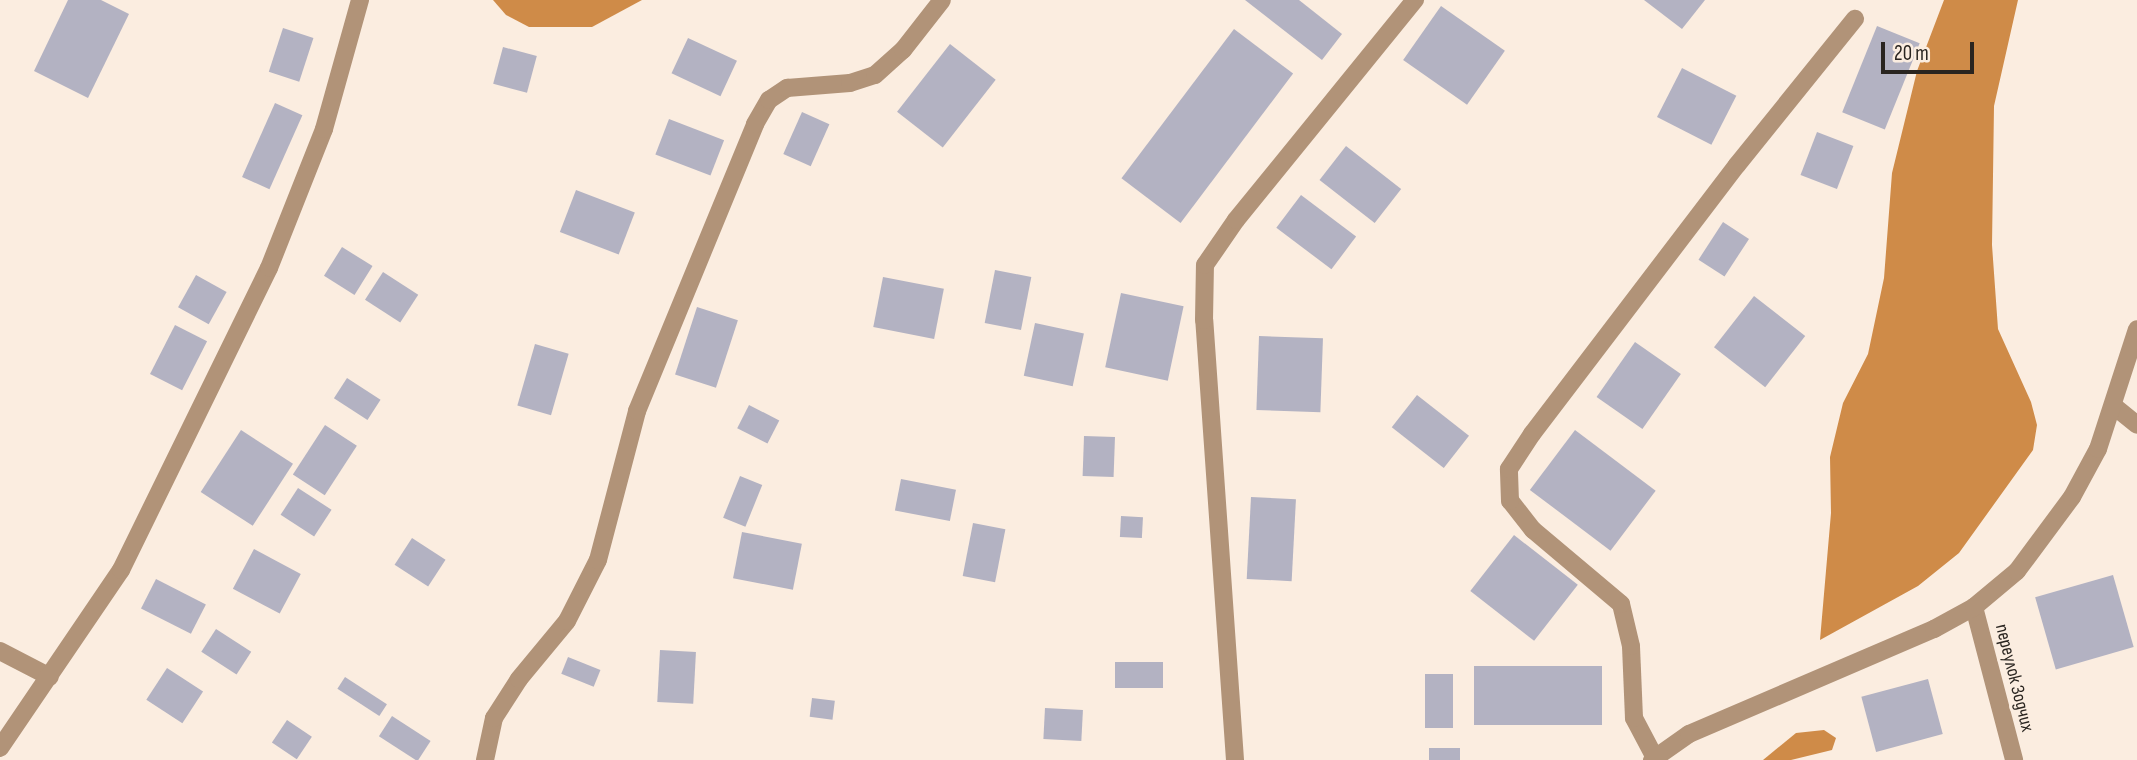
<!DOCTYPE html>
<html>
<head>
<meta charset="utf-8">
<style>
  body { margin:0 }
  #map { position:relative; width:2137px; height:760px; overflow:hidden; background:#fbede0; font-family:"Sofia Sans Condensed",sans-serif }
  div>[style] { position:absolute }
  .water>* { inset:0; background:#cf8b48 }
  .building>* { inset:0; background:#b3b2c2; transform-origin:0 0 }
  .minor>* { height:18px; margin:-9px; padding:0 9px; transform-origin:9px; border-radius:9px; background:#b19378 }
  span { translate:-50% -50%; white-space:nowrap; text-align:center; line-height:1.15; -webkit-text-stroke:6px #fbede0; paint-order:stroke }
  .street-label { font-size:19px; color:#2a2520 }
  .scale { position:absolute; left:1881px; top:42px; width:93px; height:32px; box-sizing:border-box; border:4px solid #2a2520; border-top:0; padding-left:9px; font-size:21px; line-height:24px; white-space:nowrap; color:#2a2520; -webkit-text-stroke:5px #fbede0; paint-order:stroke }
</style>
</head>
<body>
<div id="map">
  <div class="water">
    <i style="clip-path:polygon(493px 0,642px 0,592px 27px,529px 27px,506px 15px)"></i>
    <i style="clip-path:polygon(1944px 0,2018px 0,1994px 106px,1992px 245px,1998px 329px,2031px 402px,2037px 425px,2033px 450px,1959px 553px,1918px 586px,1820px 640px,1831px 513px,1830px 457px,1843px 403px,1868px 354px,1884px 278px,1892px 173px,1917px 71px)"></i>
    <i style="clip-path:polygon(1824px 730px,1836px 738px,1832px 750px,1791px 760px,1763px 760px,1796px 733px)"></i>
  </div>
  <div class="building">
    <i style="clip-path:polygon(68px 0,101px 0,129px 14px,88px 98px,34px 71px)"></i>
    <i style="clip-path:polygon(1245px 0,1299px 0,1342px 34px,1322px 60px)"></i>
    <i style="clip-path:polygon(1644px 0,1705px 0,1682px 29px)"></i>
    <i style="left:1441px;top:6px;width:78px;height:66px;rotate:35deg"></i>
    <i style="left:1877px;top:26px;width:46px;height:93px;rotate:22deg"></i>
    <i style="left:283px;top:28px;width:32px;height:46px;rotate:18deg"></i>
    <i style="left:1234px;top:29px;width:74px;height:187px;rotate:37deg"></i>
    <i style="left:688px;top:38px;width:54px;height:39px;rotate:25deg"></i>
    <i style="left:950px;top:44px;width:58px;height:86px;rotate:38deg"></i>
    <i style="left:503px;top:47px;width:35px;height:38px;rotate:15deg"></i>
    <i style="left:1682px;top:68px;width:61px;height:55px;rotate:27deg"></i>
    <i style="left:275px;top:103px;width:30px;height:81px;rotate:24deg"></i>
    <i style="left:802px;top:112px;width:30px;height:46px;rotate:24deg"></i>
    <i style="left:669px;top:119px;width:59px;height:38px;rotate:21deg"></i>
    <i style="left:1817px;top:132px;width:39px;height:46px;rotate:21deg"></i>
    <i style="left:1346px;top:146px;width:70px;height:43px;rotate:38deg"></i>
    <i style="left:576px;top:190px;width:63px;height:45px;rotate:21deg"></i>
    <i style="left:1301px;top:195px;width:69px;height:41px;rotate:37deg"></i>
    <i style="left:1723px;top:222px;width:31px;height:45px;rotate:33deg"></i>
    <i style="left:342px;top:247px;width:36px;height:34px;rotate:32deg"></i>
    <i style="left:995px;top:270px;width:37px;height:54px;rotate:11deg"></i>
    <i style="left:383px;top:272px;width:42px;height:33px;rotate:33deg"></i>
    <i style="left:196px;top:275px;width:35px;height:37px;rotate:29deg"></i>
    <i style="left:883px;top:277px;width:62px;height:51px;rotate:11deg"></i>
    <i style="left:1121px;top:293px;width:64px;height:76px;rotate:12deg"></i>
    <i style="left:1754px;top:296px;width:65px;height:65px;rotate:38deg"></i>
    <i style="left:697px;top:307px;width:43px;height:71px;rotate:18deg"></i>
    <i style="left:1035px;top:323px;width:50px;height:54px;rotate:12deg"></i>
    <i style="left:175px;top:325px;width:36px;height:55px;rotate:27deg"></i>
    <i style="left:1259px;top:336px;width:64px;height:74px;rotate:2deg"></i>
    <i style="left:1635px;top:342px;width:56px;height:67px;rotate:35deg"></i>
    <i style="left:535px;top:344px;width:35px;height:64px;rotate:16deg"></i>
    <i style="left:347px;top:378px;width:40px;height:24px;rotate:33deg"></i>
    <i style="left:1417px;top:395px;width:66px;height:41px;rotate:38deg"></i>
    <i style="left:749px;top:405px;width:34px;height:26px;rotate:27deg"></i>
    <i style="left:325px;top:425px;width:38px;height:59px;rotate:33deg"></i>
    <i style="left:241px;top:430px;width:62px;height:74px;rotate:33deg"></i>
    <i style="left:1575px;top:430px;width:101px;height:75px;rotate:37deg"></i>
    <i style="left:1084px;top:436px;width:31px;height:40px;rotate:2deg"></i>
    <i style="left:740px;top:476px;width:24px;height:45px;rotate:22deg"></i>
    <i style="left:901px;top:479px;width:56px;height:32px;rotate:11deg"></i>
    <i style="left:298px;top:488px;width:40px;height:32px;rotate:33deg"></i>
    <i style="left:1251px;top:497px;width:45px;height:82px;rotate:3deg"></i>
    <i style="left:1121px;top:516px;width:22px;height:21px;rotate:3deg"></i>
    <i style="left:973px;top:523px;width:33px;height:54px;rotate:11deg"></i>
    <i style="left:742px;top:532px;width:61px;height:47px;rotate:11deg"></i>
    <i style="left:1514px;top:535px;width:81px;height:71px;rotate:38deg"></i>
    <i style="left:412px;top:538px;width:40px;height:32px;rotate:33deg"></i>
    <i style="left:254px;top:549px;width:53px;height:45px;rotate:28deg"></i>
    <i style="left:2113px;top:575px;width:75px;height:81px;rotate:74deg"></i>
    <i style="left:156px;top:579px;width:56px;height:33px;rotate:27deg"></i>
    <i style="left:216px;top:629px;width:42px;height:27px;rotate:33deg"></i>
    <i style="left:660px;top:650px;width:36px;height:52px;rotate:3deg"></i>
    <i style="left:568px;top:657px;width:35px;height:18px;rotate:22deg"></i>
    <i style="left:1115px;top:662px;width:48px;height:26px"></i>
    <i style="left:1602px;top:666px;width:59px;height:128px;rotate:90deg"></i>
    <i style="left:167px;top:668px;width:43px;height:38px;rotate:33deg"></i>
    <i style="left:1425px;top:674px;width:28px;height:54px"></i>
    <i style="left:345px;top:677px;width:50px;height:14px;rotate:33deg"></i>
    <i style="left:1928px;top:679px;width:57px;height:69px;rotate:75deg"></i>
    <i style="left:812px;top:698px;width:23px;height:19px;rotate:7deg"></i>
    <i style="left:1045px;top:708px;width:38px;height:31px;rotate:3deg"></i>
    <i style="left:392px;top:716px;width:46px;height:24px;rotate:33deg"></i>
    <i style="left:287px;top:720px;width:30px;height:27px;rotate:34deg"></i>
    <i style="left:1429px;top:748px;width:31px;height:12px"></i>
  </div>
  <div class="minor">
    <i style="left:2115px;top:407px;width:28px;rotate:39deg"></i>
    <i style="left:1974px;top:607px;width:158px;rotate:75.3deg"></i>
    <i style="left:0;top:651px;width:56px;rotate:27.5deg"></i>
    <i style="left:0;top:748px;width:215px;rotate:-55.8deg"></i>
    <i style="left:121px;top:570px;width:336px;rotate:-63.9deg"></i>
    <i style="left:269px;top:268px;width:149px;rotate:-68.4deg"></i>
    <i style="left:324px;top:129px;width:134px;rotate:-74.4deg"></i>
    <i style="left:1654px;top:756px;width:43px;rotate:-117.8deg"></i>
    <i style="left:1634px;top:718px;width:72px;rotate:-92.4deg"></i>
    <i style="left:1631px;top:646px;width:43px;rotate:-103.4deg"></i>
    <i style="left:1621px;top:604px;width:115px;rotate:-139.9deg"></i>
    <i style="left:1533px;top:530px;width:37px;rotate:-128deg"></i>
    <i style="left:1510px;top:501px;width:32px;rotate:-92deg"></i>
    <i style="left:1509px;top:469px;width:42px;rotate:-56.7deg"></i>
    <i style="left:1532px;top:434px;width:338px;rotate:-52.7deg"></i>
    <i style="left:1737px;top:165px;width:188px;rotate:-51.1deg"></i>
    <i style="left:485px;top:760px;width:43px;rotate:-77.9deg"></i>
    <i style="left:494px;top:718px;width:46px;rotate:-57.3deg"></i>
    <i style="left:519px;top:679px;width:75px;rotate:-50.4deg"></i>
    <i style="left:567px;top:621px;width:68px;rotate:-63.1deg"></i>
    <i style="left:598px;top:560px;width:154px;rotate:-75.3deg"></i>
    <i style="left:637px;top:411px;width:310px;rotate:-67.6deg"></i>
    <i style="left:755px;top:124px;width:28px;rotate:-60deg"></i>
    <i style="left:769px;top:100px;width:22px;rotate:-34deg"></i>
    <i style="left:787px;top:88px;width:63px;rotate:-4.5deg"></i>
    <i style="left:850px;top:83px;width:26px;rotate:-18deg"></i>
    <i style="left:875px;top:75px;width:38px;rotate:-42deg"></i>
    <i style="left:903px;top:50px;width:63px;rotate:-52deg"></i>
    <i style="left:1235px;top:760px;width:441px;rotate:-94deg"></i>
    <i style="left:1204px;top:320px;width:55px;rotate:-89deg"></i>
    <i style="left:1205px;top:265px;width:55px;rotate:-55.4deg"></i>
    <i style="left:1236px;top:220px;width:284px;rotate:-50.9deg"></i>
    <i style="left:1652px;top:760px;width:45px;rotate:-35.1deg"></i>
    <i style="left:1689px;top:734px;width:267px;rotate:-23.2deg"></i>
    <i style="left:1934px;top:629px;width:46px;rotate:-28.8deg"></i>
    <i style="left:1974px;top:607px;width:56px;rotate:-39.9deg"></i>
    <i style="left:2017px;top:571px;width:92px;rotate:-53.4deg"></i>
    <i style="left:2072px;top:497px;width:55px;rotate:-61.6deg"></i>
    <i style="left:2098px;top:449px;width:126px;rotate:-72deg"></i>
  </div>
  <div class="street-label">
    <span style="left:2014px;top:678px;rotate:76deg">переулок Зодчих</span>
  </div>
  <div class="scale">20 m</div>
</div>
</body>
</html>
